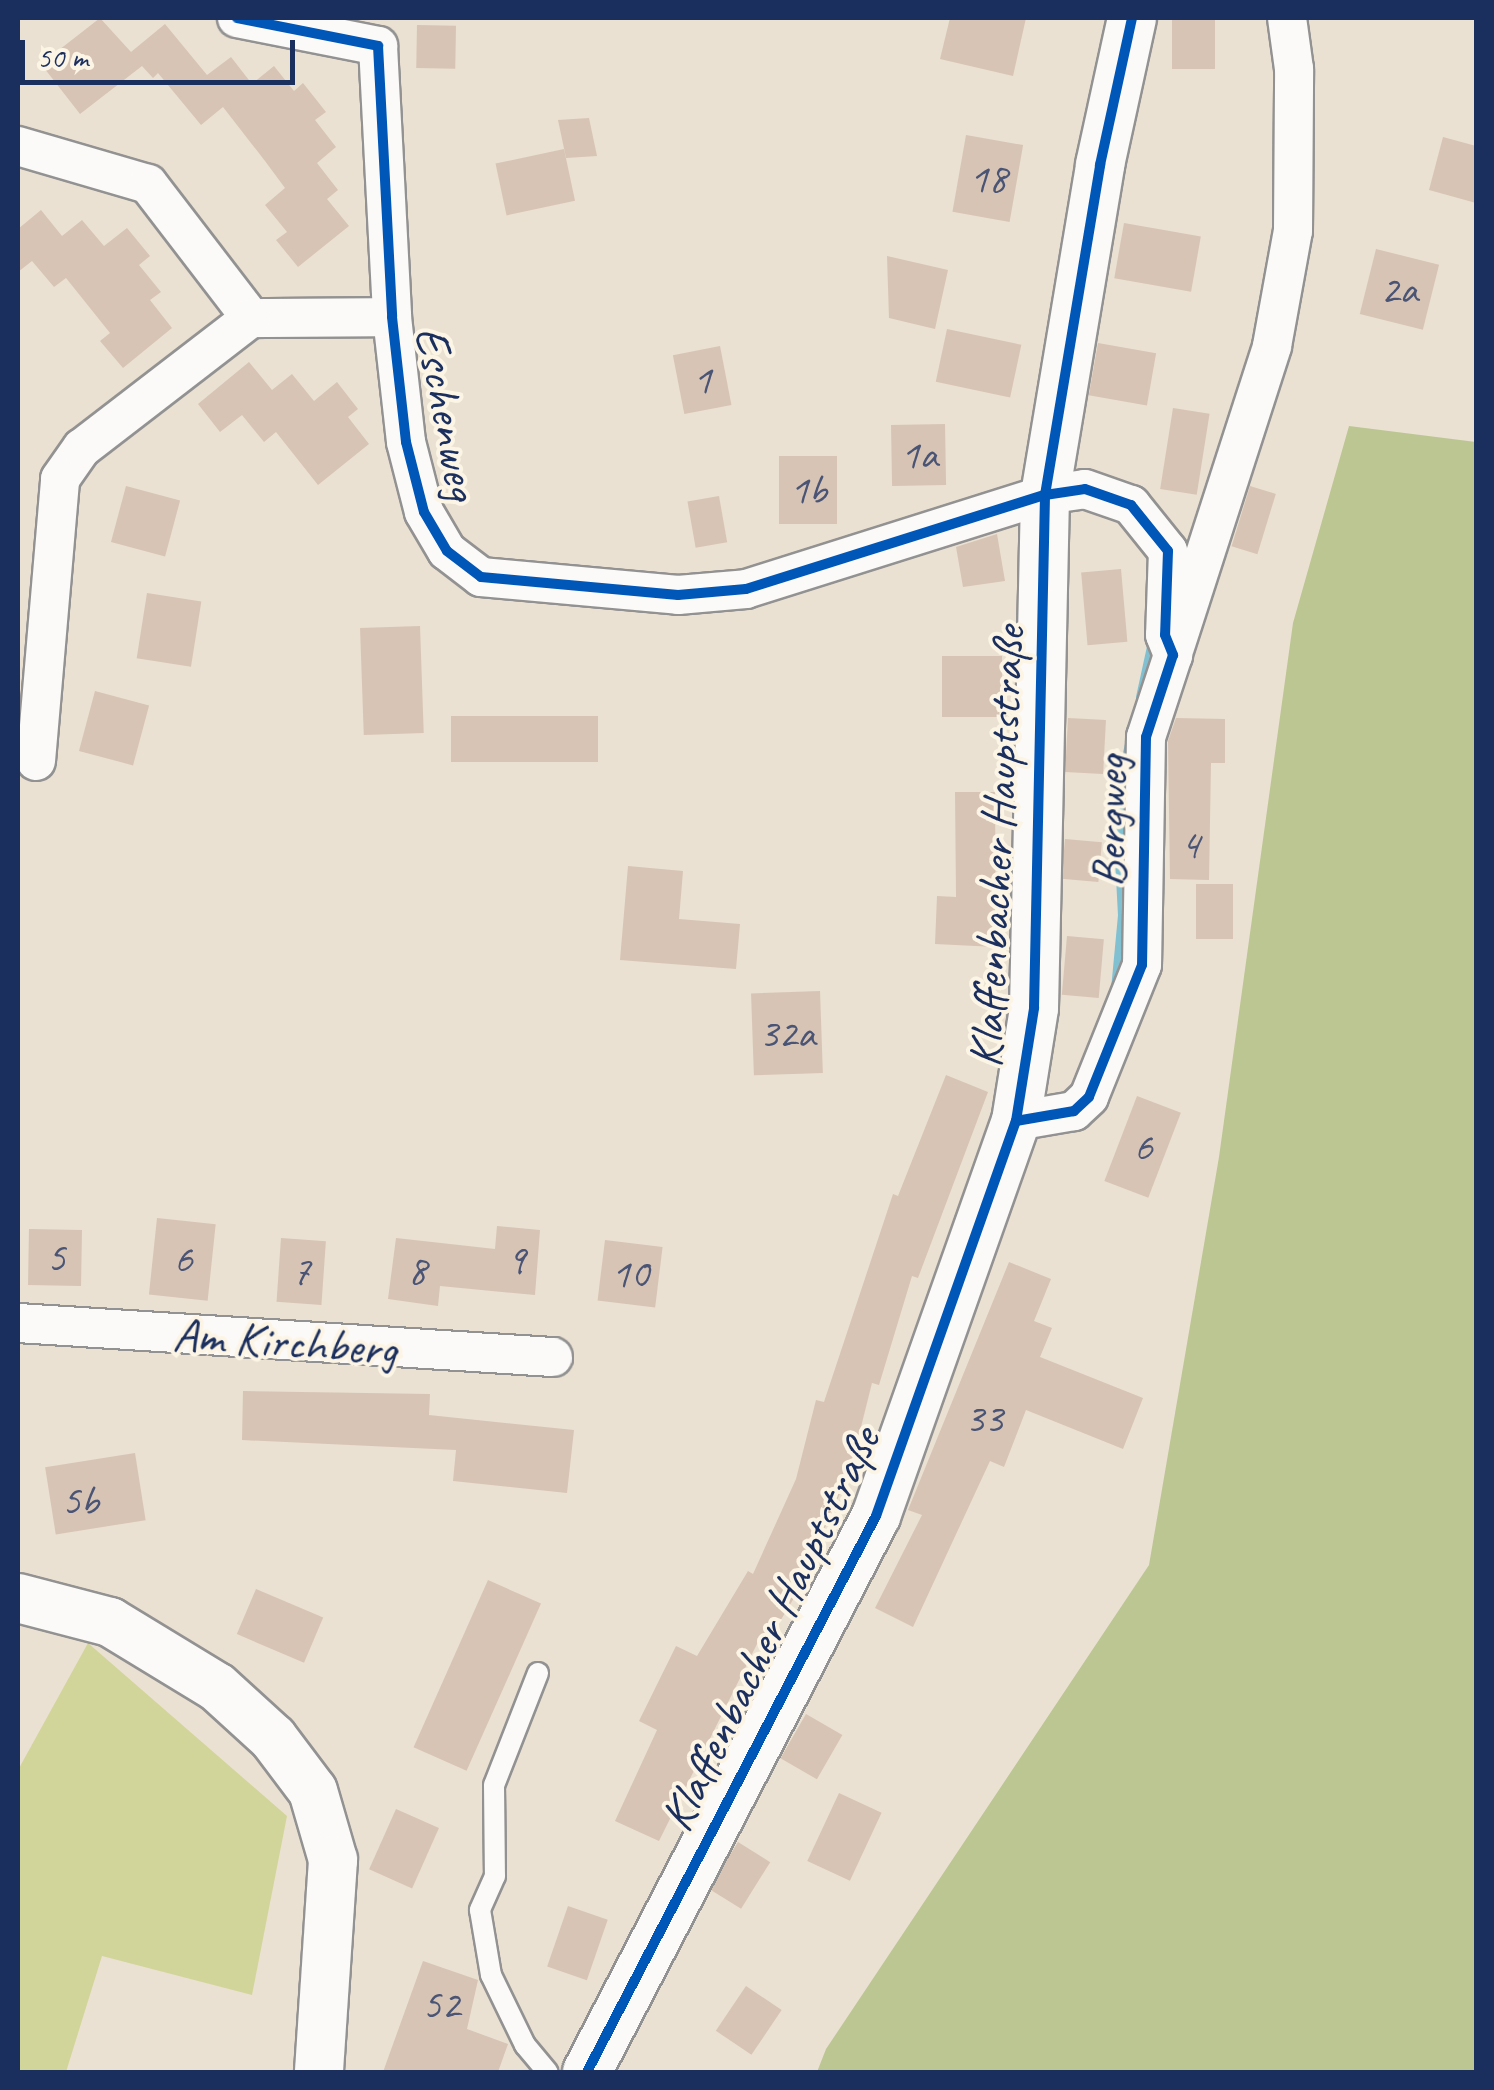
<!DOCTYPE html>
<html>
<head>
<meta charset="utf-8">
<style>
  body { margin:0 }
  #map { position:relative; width:1494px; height:2090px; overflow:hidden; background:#eae1d2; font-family:Caveat,sans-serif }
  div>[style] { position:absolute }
  .green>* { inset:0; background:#d2d59a }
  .forest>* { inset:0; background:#bcc693 }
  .stream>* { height:11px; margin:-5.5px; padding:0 5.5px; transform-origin:5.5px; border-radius:5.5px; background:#80c0d1 }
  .building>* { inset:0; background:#d7c4b5; transform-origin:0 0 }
  .roads { filter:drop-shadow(2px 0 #939292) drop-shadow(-2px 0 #939292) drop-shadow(0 2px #939292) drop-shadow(0 -2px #939292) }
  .service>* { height:20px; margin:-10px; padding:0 10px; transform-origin:10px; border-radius:10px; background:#fcfaf8 }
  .minor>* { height:38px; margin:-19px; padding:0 19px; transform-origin:19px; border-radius:19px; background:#fcfaf8 }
  .tertiary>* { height:48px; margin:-24px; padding:0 24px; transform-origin:24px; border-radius:24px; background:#fcfaf8 }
  .cycleway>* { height:10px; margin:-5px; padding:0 5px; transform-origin:5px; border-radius:5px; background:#0057b8 }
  span { translate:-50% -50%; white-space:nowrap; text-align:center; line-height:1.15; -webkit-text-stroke:8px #fcf5e5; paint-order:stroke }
  .number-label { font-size:42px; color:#4a5474 }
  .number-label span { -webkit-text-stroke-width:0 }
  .street-label { font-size:48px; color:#1b2f5e }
  .frame { position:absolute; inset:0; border:20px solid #1b2f5e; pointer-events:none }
  .scale { position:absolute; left:20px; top:40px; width:275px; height:45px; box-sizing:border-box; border:5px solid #1b2f5e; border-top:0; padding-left:12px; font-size:30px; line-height:35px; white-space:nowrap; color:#1b2f5e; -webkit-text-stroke:8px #fcf5e5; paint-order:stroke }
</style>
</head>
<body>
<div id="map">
  <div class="green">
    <i style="clip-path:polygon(88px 1643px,287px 1816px,252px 1995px,102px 1956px,66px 2072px,18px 2072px,18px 1770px)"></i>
  </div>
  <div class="forest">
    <i style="clip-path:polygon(1349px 426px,1476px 442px,1476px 2072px,817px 2072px,826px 2049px,1149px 1565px,1219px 1157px,1293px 623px)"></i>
  </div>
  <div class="stream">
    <i style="left:1141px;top:697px;width:56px;rotate:-77.7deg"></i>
    <i style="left:1116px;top:989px;width:74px;rotate:-84.6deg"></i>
    <i style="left:1123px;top:915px;width:114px;rotate:-93deg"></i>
    <i style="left:1117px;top:801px;width:58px;rotate:-77.2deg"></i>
  </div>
  <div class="building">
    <i style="clip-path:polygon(100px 18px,131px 52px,165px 24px,207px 75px,231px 57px,252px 84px,274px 66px,294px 91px,303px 83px,326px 112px,315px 120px,336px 147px,317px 163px,338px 190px,327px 199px,349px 226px,298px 267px,276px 240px,287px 232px,265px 205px,285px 188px,265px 161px,223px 107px,201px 125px,158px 73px,153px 78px,142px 66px,80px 114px,41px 64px)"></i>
    <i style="clip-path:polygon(950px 18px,1026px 18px,1013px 76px,940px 59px)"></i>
    <i style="left:1172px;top:18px;width:43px;height:51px"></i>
    <i style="left:417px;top:25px;width:39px;height:43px;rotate:1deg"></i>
    <i style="clip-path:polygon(589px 118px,597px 156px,566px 158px,558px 120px)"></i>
    <i style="left:966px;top:135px;width:58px;height:78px;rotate:10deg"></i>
    <i style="clip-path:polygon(1443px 137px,1476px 146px,1476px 203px,1429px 190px)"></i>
    <i style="left:564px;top:149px;width:53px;height:70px;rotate:78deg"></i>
    <i style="clip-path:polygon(41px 210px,62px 236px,82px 220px,104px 246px,127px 228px,150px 256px,139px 265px,161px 292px,150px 300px,172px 328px,123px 368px,100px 341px,110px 333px,66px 278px,54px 287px,32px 261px,18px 272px,18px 229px)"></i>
    <i style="left:1124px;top:223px;width:78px;height:56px;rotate:10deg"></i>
    <i style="left:1376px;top:249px;width:65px;height:67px;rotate:14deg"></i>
    <i style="clip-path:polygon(887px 256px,948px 270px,935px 329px,889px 318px)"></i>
    <i style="left:947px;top:329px;width:76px;height:54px;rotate:12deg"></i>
    <i style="left:1098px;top:343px;width:59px;height:53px;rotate:10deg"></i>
    <i style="left:720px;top:346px;width:60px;height:48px;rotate:79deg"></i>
    <i style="clip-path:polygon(249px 362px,272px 390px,292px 374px,314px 401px,337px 382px,358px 409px,348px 417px,369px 444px,318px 485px,276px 432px,264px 442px,242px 415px,220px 432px,198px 404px)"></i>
    <i style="left:1173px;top:408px;width:37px;height:82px;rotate:9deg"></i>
    <i style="left:945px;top:424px;width:61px;height:54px;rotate:89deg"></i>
    <i style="left:779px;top:456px;width:58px;height:68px"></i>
    <i style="left:126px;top:486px;width:56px;height:58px;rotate:15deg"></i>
    <i style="left:1250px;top:486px;width:27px;height:63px;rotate:17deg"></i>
    <i style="left:719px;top:496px;width:47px;height:32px;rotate:80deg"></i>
    <i style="clip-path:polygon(997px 534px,1005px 581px,963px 587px,956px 547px)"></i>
    <i style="left:1121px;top:569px;width:73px;height:40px;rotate:85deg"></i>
    <i style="left:147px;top:593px;width:55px;height:66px;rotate:9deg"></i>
    <i style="left:420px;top:626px;width:107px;height:60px;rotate:88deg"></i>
    <i style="left:942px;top:656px;width:60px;height:61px"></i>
    <i style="left:95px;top:691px;width:56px;height:62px;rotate:15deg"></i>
    <i style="left:451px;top:716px;width:147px;height:46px"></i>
    <i style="left:1068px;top:718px;width:38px;height:54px;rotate:3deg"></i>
    <i style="clip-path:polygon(1176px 718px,1225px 719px,1225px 763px,1211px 763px,1209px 880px,1170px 879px,1168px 741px)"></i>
    <i style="clip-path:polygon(955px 792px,995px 792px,996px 947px,935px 944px,937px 896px,956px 897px)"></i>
    <i style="left:1065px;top:839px;width:37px;height:40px;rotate:5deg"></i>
    <i style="clip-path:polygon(628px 866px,683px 871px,679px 919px,740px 924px,736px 969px,620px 960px)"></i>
    <i style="left:1196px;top:884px;width:37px;height:55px"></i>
    <i style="left:1067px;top:936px;width:37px;height:59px;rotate:5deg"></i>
    <i style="left:820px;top:991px;width:82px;height:69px;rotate:88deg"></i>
    <i style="clip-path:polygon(946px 1075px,988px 1092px,918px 1278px,912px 1276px,879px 1385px,872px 1383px,850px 1471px,794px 1598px,764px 1648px,757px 1644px,659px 1841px,615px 1821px,657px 1730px,639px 1721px,676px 1646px,697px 1656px,748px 1571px,753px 1574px,796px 1479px,816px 1400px,824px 1402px,893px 1194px,898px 1196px)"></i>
    <i style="left:1137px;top:1096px;width:47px;height:91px;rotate:21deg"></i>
    <i style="left:157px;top:1218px;width:59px;height:77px;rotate:6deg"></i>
    <i style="clip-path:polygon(497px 1226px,540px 1230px,535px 1295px,440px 1286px,438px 1306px,388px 1299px,396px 1238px,495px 1249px)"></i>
    <i style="left:29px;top:1229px;width:53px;height:56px;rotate:1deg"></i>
    <i style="left:281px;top:1238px;width:45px;height:64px;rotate:4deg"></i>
    <i style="left:605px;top:1240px;width:58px;height:61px;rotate:7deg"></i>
    <i style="clip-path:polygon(1009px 1262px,1051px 1279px,1034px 1321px,1052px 1328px,1040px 1357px,1143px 1398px,1123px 1449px,1026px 1410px,1004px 1467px,990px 1461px,913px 1627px,875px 1608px,922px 1515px,908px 1510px)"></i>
    <i style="clip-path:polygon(243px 1391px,430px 1394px,429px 1415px,574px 1430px,567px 1493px,453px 1481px,456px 1450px,242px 1440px)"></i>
    <i style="left:135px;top:1453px;width:68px;height:91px;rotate:81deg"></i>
    <i style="left:488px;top:1580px;width:58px;height:183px;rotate:24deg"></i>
    <i style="left:256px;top:1589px;width:73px;height:49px;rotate:23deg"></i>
    <i style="left:806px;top:1714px;width:42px;height:51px;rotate:30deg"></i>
    <i style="left:839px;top:1793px;width:47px;height:75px;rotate:25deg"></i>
    <i style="left:396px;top:1809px;width:47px;height:66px;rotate:24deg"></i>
    <i style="left:738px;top:1842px;width:38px;height:55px;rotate:32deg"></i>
    <i style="left:568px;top:1906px;width:42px;height:64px;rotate:19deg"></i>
    <i style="clip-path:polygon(423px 1961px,478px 1980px,467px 2029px,508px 2044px,498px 2072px,383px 2072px)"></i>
    <i style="left:746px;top:1986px;width:43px;height:54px;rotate:34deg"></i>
  </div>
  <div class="roads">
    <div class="service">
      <i style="left:538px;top:1673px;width:120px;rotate:111.4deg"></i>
      <i style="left:494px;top:1785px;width:91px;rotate:89.4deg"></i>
      <i style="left:495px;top:1876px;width:37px;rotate:114deg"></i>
      <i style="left:480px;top:1910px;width:66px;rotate:80.4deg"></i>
      <i style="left:491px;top:1975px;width:78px;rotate:64.1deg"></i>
      <i style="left:525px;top:2045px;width:35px;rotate:50deg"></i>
    </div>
    <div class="minor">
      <i style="left:237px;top:18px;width:144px;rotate:11.2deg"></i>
      <i style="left:378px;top:46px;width:271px;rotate:87deg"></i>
      <i style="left:392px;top:317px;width:126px;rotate:83.6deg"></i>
      <i style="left:406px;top:442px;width:72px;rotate:75.6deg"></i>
      <i style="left:424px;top:512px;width:45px;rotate:59.5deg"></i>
      <i style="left:447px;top:551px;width:43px;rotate:37.4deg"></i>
      <i style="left:481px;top:577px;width:198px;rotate:5.2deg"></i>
      <i style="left:678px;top:595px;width:68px;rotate:-5deg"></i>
      <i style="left:746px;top:589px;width:313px;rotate:-17.5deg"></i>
      <i style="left:1045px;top:495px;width:40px;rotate:-8.5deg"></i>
      <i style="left:1085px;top:489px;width:49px;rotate:19.2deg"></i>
      <i style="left:1131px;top:505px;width:59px;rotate:51.2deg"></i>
      <i style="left:1168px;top:551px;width:84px;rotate:92deg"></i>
      <i style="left:1165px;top:635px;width:22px;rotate:68deg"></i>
      <i style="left:1173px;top:655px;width:86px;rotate:108.2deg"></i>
      <i style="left:1146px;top:737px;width:228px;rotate:91deg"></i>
      <i style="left:1142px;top:965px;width:142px;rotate:111.9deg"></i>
      <i style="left:1089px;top:1097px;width:21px;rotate:137deg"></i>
      <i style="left:1074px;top:1111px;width:59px;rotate:170.2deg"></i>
      <i style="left:18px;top:146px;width:135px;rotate:16.3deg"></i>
      <i style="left:148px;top:184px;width:169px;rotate:52.5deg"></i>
      <i style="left:251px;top:318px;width:141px;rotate:-0.4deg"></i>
      <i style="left:1175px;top:647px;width:316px;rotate:-72.1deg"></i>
      <i style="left:1272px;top:346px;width:117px;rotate:-79.7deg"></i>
      <i style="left:1293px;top:231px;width:162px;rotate:-89.6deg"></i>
      <i style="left:1294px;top:69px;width:51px;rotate:-97.8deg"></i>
      <i style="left:36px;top:761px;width:283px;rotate:-85.1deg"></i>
      <i style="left:60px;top:479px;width:38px;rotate:-55deg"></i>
      <i style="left:82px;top:448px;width:213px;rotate:-37.6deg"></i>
      <i style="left:18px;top:1323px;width:536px;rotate:3.64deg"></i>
    </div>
    <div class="tertiary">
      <i style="left:18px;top:1598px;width:95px;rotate:14.6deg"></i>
      <i style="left:110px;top:1622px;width:125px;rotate:31.3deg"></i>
      <i style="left:217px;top:1687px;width:76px;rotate:42.3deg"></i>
      <i style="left:273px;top:1738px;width:66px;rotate:53deg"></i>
      <i style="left:313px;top:1791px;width:72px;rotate:73.8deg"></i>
      <i style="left:333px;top:1860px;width:212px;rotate:93.8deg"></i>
      <i style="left:587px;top:2072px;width:627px;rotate:-62.54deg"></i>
      <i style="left:876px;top:1516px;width:419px;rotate:-70.5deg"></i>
      <i style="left:1016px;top:1121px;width:114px;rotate:-80.9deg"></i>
      <i style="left:1034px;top:1008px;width:513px;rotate:-88.77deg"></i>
      <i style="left:1045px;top:495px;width:335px;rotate:-80.5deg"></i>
      <i style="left:1100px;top:165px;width:150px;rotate:-77.7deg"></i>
    </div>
  </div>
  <div class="cycleway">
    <i style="left:237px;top:18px;width:144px;rotate:11.2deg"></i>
    <i style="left:378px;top:46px;width:271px;rotate:87deg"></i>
    <i style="left:392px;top:317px;width:126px;rotate:83.6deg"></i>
    <i style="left:406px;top:442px;width:72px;rotate:75.6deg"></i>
    <i style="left:424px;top:512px;width:45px;rotate:59.5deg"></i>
    <i style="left:447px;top:551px;width:43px;rotate:37.4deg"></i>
    <i style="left:481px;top:577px;width:198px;rotate:5.2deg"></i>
    <i style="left:678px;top:595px;width:68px;rotate:-5deg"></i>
    <i style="left:746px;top:589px;width:313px;rotate:-17.5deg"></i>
    <i style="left:1045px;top:495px;width:40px;rotate:-8.5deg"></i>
    <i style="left:1085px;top:489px;width:49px;rotate:19.2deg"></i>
    <i style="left:1131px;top:505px;width:59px;rotate:51.2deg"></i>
    <i style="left:1168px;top:551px;width:84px;rotate:92deg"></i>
    <i style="left:1165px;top:635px;width:22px;rotate:68deg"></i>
    <i style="left:1173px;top:655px;width:86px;rotate:108.2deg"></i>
    <i style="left:1146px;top:737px;width:228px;rotate:91deg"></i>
    <i style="left:1142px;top:965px;width:142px;rotate:111.9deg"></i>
    <i style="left:1089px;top:1097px;width:21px;rotate:137deg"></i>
    <i style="left:1074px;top:1111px;width:59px;rotate:170.2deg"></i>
    <i style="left:587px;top:2072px;width:627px;rotate:-62.54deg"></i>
    <i style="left:876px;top:1516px;width:419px;rotate:-70.5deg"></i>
    <i style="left:1016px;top:1121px;width:114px;rotate:-80.9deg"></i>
    <i style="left:1034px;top:1008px;width:513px;rotate:-88.77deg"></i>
    <i style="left:1045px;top:495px;width:335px;rotate:-80.5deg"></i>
    <i style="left:1100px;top:165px;width:150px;rotate:-77.7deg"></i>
  </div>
  <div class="number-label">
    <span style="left:988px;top:179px">18</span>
    <span style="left:1399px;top:290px">2a</span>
    <span style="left:702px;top:380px">1</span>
    <span style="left:919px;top:455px">1a</span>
    <span style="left:808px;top:490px">1b</span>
    <span style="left:1190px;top:845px">4</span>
    <span style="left:787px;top:1034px">32a</span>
    <span style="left:1143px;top:1147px">6</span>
    <span style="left:56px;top:1258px">5</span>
    <span style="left:183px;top:1259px">6</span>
    <span style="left:516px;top:1260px">9</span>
    <span style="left:301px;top:1271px">7</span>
    <span style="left:417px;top:1271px">8</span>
    <span style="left:630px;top:1274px">10</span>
    <span style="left:984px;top:1419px">33</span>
    <span style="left:80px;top:1501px">5b</span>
    <span style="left:441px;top:2005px">52</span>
  </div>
  <div class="street-label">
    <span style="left:447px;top:413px;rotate:79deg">Eschenweg</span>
    <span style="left:1110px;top:821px;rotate:-89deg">Bergweg</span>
    <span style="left:997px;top:847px;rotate:-87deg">Klaffenbacher Hauptstraße</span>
    <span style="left:285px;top:1342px;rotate:4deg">Am Kirchberg</span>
    <span style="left:770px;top:1629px;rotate:-64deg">Klaffenbacher Hauptstraße</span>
  </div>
  <div class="frame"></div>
  <div class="scale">50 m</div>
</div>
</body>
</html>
